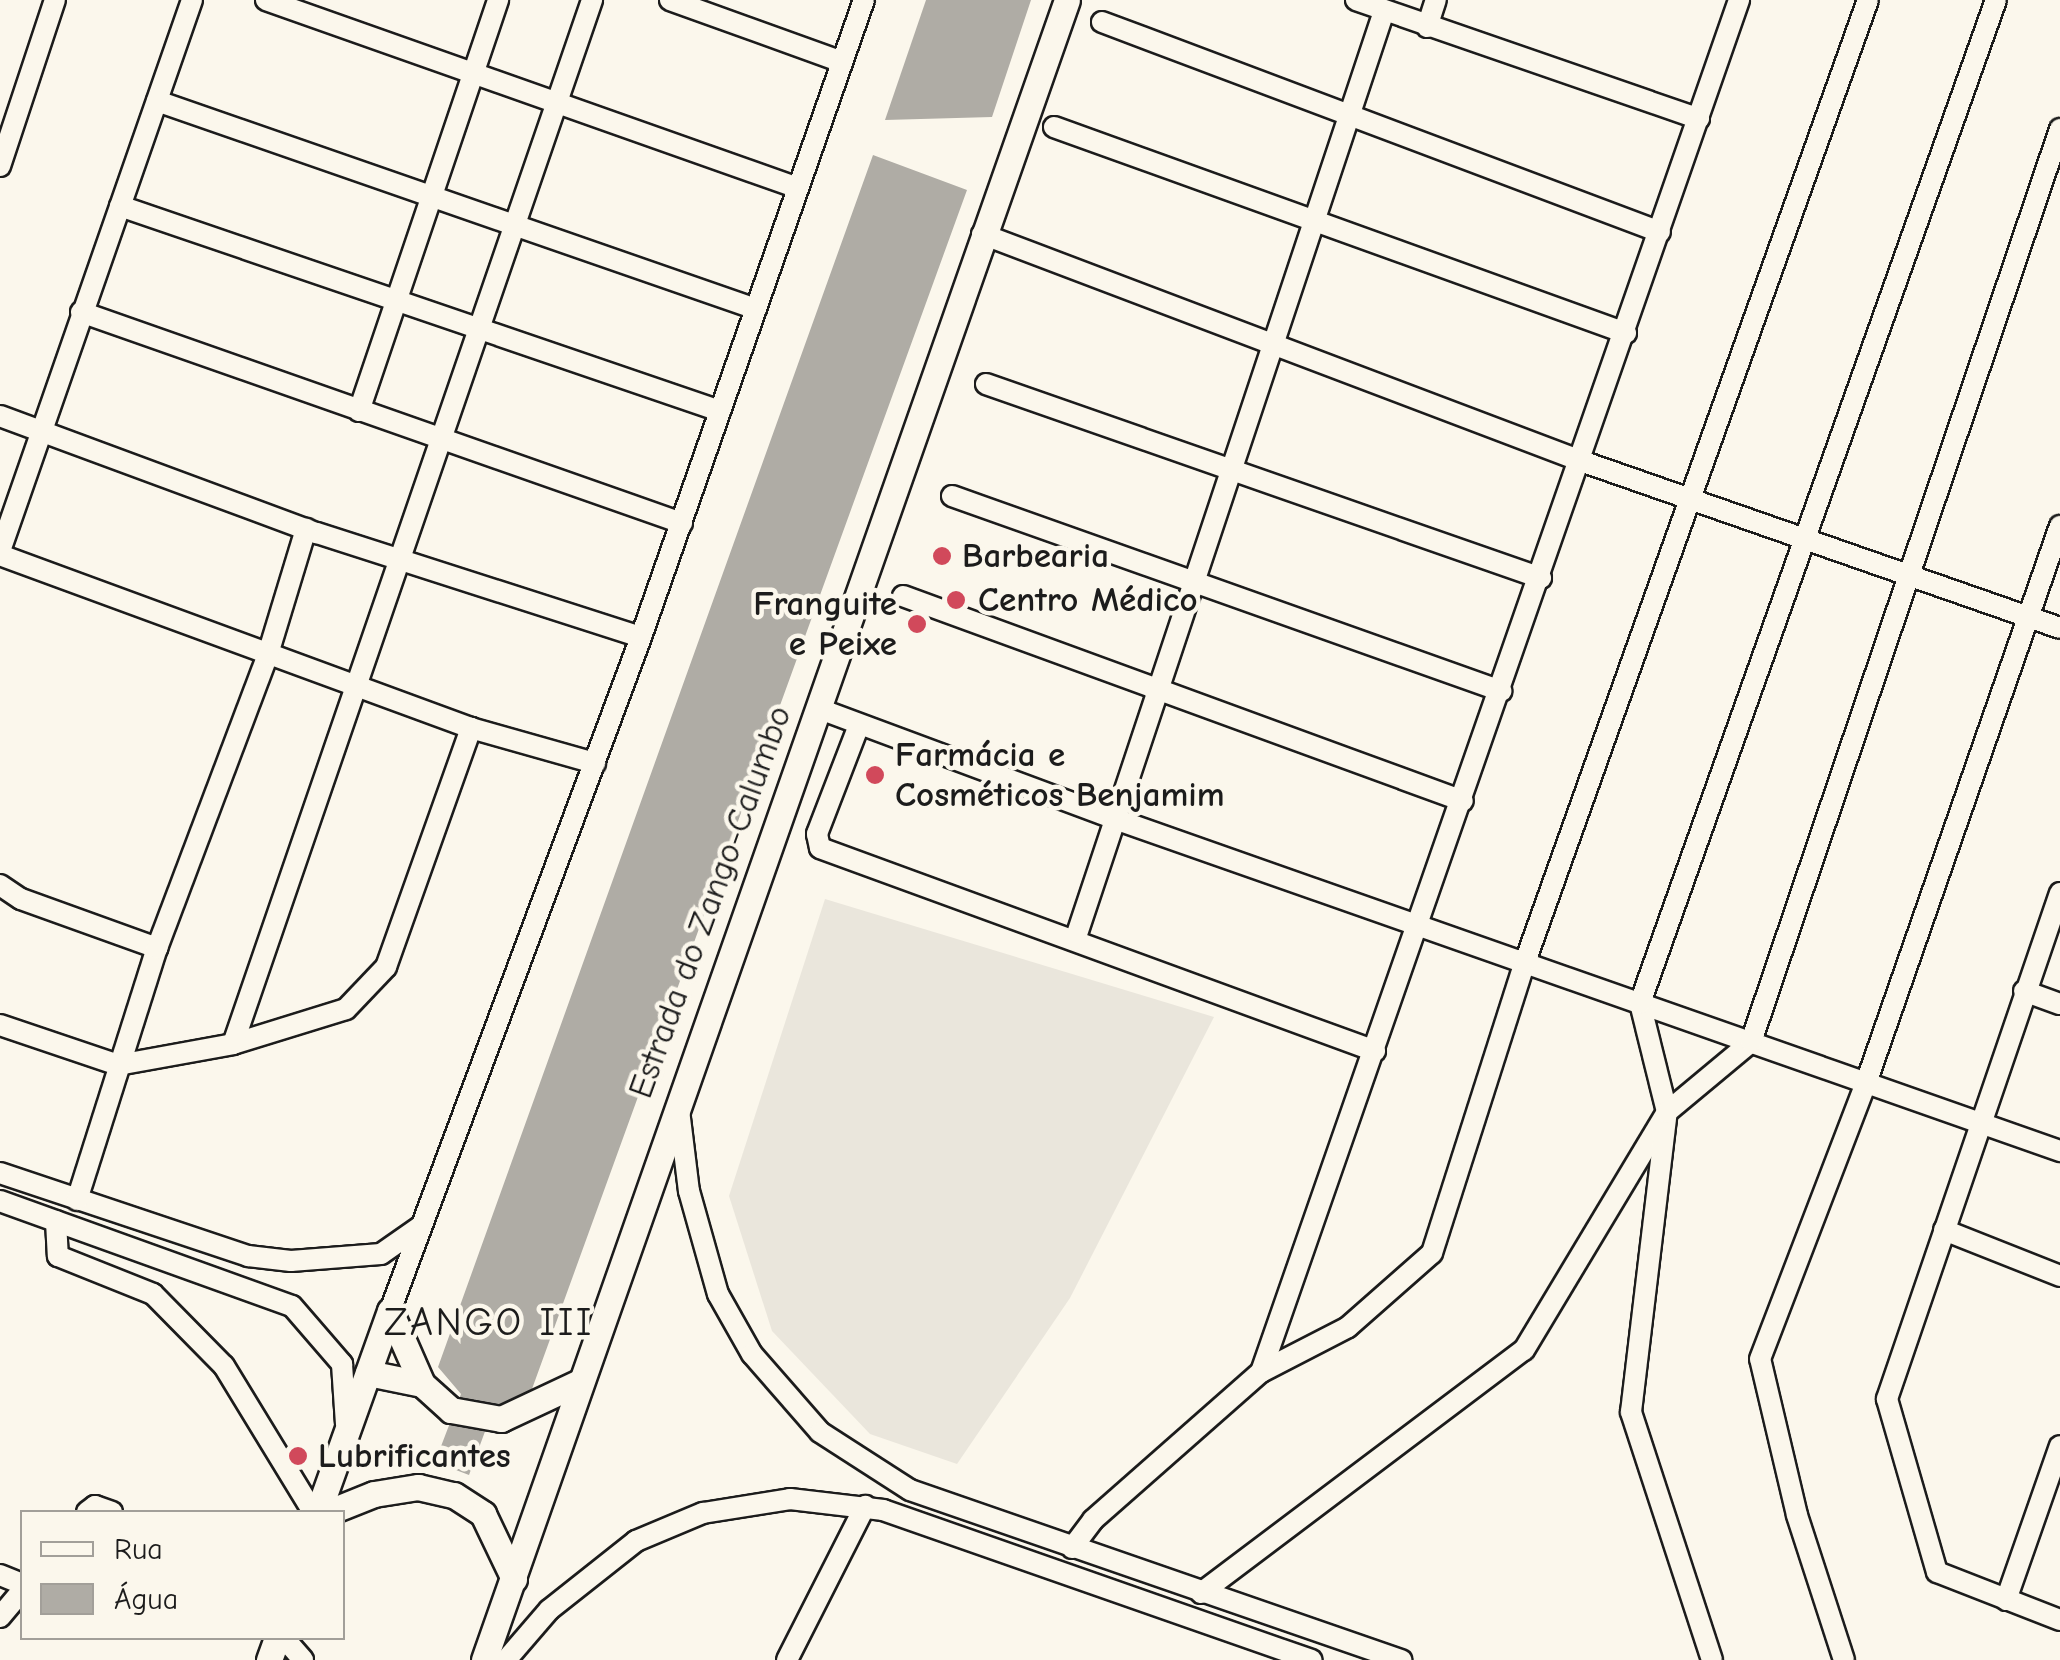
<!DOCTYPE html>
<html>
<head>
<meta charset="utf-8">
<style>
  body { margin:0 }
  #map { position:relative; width:2060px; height:1660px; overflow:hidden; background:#fbf7ec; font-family:"Comic Neue",sans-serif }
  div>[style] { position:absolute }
  .built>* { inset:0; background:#eae6dc }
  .water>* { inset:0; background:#afaca5 }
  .roads { filter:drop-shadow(2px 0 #1c1c1c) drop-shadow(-2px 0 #1c1c1c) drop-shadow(0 2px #1c1c1c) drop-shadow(0 -2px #1c1c1c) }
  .minor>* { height:20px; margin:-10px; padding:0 10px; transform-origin:10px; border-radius:10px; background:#fbf7ec }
  .major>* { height:25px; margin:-12.5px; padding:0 12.5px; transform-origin:12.5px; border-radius:12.5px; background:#fbf7ec }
  .dots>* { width:28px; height:28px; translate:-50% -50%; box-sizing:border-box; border:5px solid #fbf7ec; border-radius:50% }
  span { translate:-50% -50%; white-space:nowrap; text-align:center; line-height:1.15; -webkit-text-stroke:9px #fbf7ec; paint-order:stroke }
  .poi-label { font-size:35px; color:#1c1c1c; font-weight:700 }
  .left { translate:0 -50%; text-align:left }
  .right { translate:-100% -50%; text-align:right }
  .street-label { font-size:35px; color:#1c1c1c }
  .quarter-label { font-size:40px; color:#1c1c1c; letter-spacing:2.5px }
  .legend { position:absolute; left:20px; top:1510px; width:325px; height:130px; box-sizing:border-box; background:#fbf7ec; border:2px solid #a29f99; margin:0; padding:12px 18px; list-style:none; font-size:30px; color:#1c1c1c }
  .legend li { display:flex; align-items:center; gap:20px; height:50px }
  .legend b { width:50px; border:2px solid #a29f99 }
</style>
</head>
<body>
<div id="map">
  <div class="built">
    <i style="clip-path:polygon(825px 899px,1214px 1017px,1070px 1298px,957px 1464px,870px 1434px,772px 1331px,729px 1196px)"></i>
  </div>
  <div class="water">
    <i style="clip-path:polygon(926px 0,1031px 0,992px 117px,885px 120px)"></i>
    <i style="clip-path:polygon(873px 155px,967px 190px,528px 1400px,494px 1407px,469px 1475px,435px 1462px,461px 1394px,438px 1367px)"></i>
  </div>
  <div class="roads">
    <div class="minor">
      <i style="left:266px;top:0;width:564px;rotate:19.46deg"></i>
      <i style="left:670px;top:0;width:183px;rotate:19.8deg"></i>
      <i style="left:1356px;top:0;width:363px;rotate:19.1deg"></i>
      <i style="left:1102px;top:22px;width:596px;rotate:20.62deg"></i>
      <i style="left:1427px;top:27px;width:28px;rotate:-72deg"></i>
      <i style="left:157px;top:101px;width:634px;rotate:19.15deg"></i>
      <i style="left:1054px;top:127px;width:608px;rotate:19.81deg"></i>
      <i style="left:0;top:166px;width:175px;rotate:-71.7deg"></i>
      <i style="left:120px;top:206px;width:634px;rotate:18.86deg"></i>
      <i style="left:982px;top:234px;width:641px;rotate:20.75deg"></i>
      <i style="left:1581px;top:461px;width:507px;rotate:19.22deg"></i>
      <i style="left:81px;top:312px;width:637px;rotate:19.35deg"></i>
      <i style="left:986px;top:384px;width:588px;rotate:19.27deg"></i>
      <i style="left:359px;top:411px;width:434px;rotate:-71.3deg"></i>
      <i style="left:0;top:416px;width:338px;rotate:20.3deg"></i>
      <i style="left:317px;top:533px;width:340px;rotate:17.8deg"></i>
      <i style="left:952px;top:496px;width:583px;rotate:19.55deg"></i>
      <i style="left:0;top:551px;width:583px;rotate:-70.79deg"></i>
      <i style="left:0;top:555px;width:502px;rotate:20.17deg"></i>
      <i style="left:471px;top:728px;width:129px;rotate:15.8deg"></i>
      <i style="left:903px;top:596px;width:596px;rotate:20.11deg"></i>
      <i style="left:817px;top:708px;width:318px;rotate:20.4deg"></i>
      <i style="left:1115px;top:819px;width:1002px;rotate:19.36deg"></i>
      <i style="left:859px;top:725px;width:117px;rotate:111.1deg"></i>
      <i style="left:817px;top:834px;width:14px;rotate:78deg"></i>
      <i style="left:820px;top:848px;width:591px;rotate:20.09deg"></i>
      <i style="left:0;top:885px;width:25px;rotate:34deg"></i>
      <i style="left:21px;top:899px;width:145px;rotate:19.8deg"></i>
      <i style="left:2060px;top:893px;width:535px;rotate:108.88deg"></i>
      <i style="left:1887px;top:1399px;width:180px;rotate:73.9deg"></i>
      <i style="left:1937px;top:1572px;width:132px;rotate:21.3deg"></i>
      <i style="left:1075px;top:940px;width:979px;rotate:-71.6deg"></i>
      <i style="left:2024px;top:991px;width:38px;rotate:20deg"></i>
      <i style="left:0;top:1025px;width:125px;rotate:18.7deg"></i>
      <i style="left:118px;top:1065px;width:117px;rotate:-10.3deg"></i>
      <i style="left:233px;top:1044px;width:118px;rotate:-17.2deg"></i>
      <i style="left:346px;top:1009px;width:58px;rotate:-46.4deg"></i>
      <i style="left:386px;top:967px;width:254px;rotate:-70.4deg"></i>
      <i style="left:233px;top:1044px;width:1104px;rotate:-71.02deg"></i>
      <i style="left:679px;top:1110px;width:82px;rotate:83deg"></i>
      <i style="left:689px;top:1191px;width:107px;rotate:74.3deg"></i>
      <i style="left:718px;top:1294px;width:69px;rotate:60.5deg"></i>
      <i style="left:752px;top:1354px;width:103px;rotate:48.9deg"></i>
      <i style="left:820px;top:1432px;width:107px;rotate:32.8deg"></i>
      <i style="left:910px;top:1490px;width:520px;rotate:19.1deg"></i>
      <i style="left:0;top:1173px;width:262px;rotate:18.5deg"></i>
      <i style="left:248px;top:1256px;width:43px;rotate:6.6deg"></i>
      <i style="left:291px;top:1261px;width:90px;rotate:-4.4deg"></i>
      <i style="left:381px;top:1254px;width:49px;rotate:-35deg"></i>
      <i style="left:77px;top:1200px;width:264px;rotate:-72.4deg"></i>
      <i style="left:157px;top:948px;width:314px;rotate:-69.3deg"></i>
      <i style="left:268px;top:654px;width:131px;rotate:-73.1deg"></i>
      <i style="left:0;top:1201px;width:310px;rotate:19.8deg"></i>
      <i style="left:292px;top:1306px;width:77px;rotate:49.2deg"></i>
      <i style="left:342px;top:1364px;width:60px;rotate:86.2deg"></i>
      <i style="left:56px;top:1221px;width:35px;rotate:87deg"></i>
      <i style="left:58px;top:1256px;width:102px;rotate:21.8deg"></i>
      <i style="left:153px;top:1294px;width:101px;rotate:45.4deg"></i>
      <i style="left:224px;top:1366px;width:171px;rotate:58.6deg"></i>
      <i style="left:1944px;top:1230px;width:125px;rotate:21.6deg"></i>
      <i style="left:390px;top:1311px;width:719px;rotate:-69.57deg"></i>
      <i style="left:641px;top:637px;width:675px;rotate:-70.71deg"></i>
      <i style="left:1261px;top:1372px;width:1453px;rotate:-70.79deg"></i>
      <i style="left:87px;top:1512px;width:10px;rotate:-37deg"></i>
      <i style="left:95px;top:1506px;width:18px;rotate:19deg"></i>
      <i style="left:1072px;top:1548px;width:35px;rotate:-53deg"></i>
      <i style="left:1093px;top:1520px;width:224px;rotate:-41.4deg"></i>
      <i style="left:1261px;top:1372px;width:98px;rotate:-27.3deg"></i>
      <i style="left:1348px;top:1327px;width:112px;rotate:-41.4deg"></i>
      <i style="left:1432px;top:1253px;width:305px;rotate:-72.3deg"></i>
      <i style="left:1525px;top:962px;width:1021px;rotate:-70.38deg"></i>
      <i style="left:0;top:1575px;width:24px;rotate:22deg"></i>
      <i style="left:1201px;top:1593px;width:404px;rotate:-37deg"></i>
      <i style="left:1524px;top:1350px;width:278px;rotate:-59deg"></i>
      <i style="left:1667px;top:1112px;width:112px;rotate:-103.9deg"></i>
      <i style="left:1640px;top:1003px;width:1064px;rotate:-70.46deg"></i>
      <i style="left:2006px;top:1600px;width:163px;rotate:-70.7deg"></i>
      <i style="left:0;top:1617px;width:34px;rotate:-50deg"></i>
      <i style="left:284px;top:1638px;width:29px;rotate:49deg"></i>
      <i style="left:506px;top:1660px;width:66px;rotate:-49.3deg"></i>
      <i style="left:549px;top:1610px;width:111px;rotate:-38.4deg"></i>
      <i style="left:636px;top:1541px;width:73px;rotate:-22.7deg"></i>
      <i style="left:703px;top:1513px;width:88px;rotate:-9.1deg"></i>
      <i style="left:790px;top:1499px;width:94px;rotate:6.7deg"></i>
      <i style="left:883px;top:1510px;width:454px;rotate:19.3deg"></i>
      <i style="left:787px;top:1660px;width:173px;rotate:-63.1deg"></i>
      <i style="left:1712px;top:1660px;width:261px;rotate:-108.1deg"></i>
      <i style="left:1631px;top:1412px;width:302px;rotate:-83.2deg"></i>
      <i style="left:1667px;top:1112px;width:109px;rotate:-39.8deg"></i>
      <i style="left:1751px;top:1042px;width:964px;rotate:-71.3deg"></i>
      <i style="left:1844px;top:1660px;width:152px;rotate:-108deg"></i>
      <i style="left:1797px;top:1515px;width:160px;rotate:-103.3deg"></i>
      <i style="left:1760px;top:1359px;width:296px;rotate:-69deg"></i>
      <i style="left:1866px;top:1083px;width:590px;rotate:-70.8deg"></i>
    </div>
    <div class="major">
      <i style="left:390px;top:1311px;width:80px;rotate:66.3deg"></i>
      <i style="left:422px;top:1384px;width:39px;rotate:42deg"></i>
      <i style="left:451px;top:1410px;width:51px;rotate:10.2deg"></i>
      <i style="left:501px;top:1419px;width:85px;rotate:-25.1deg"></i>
      <i style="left:368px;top:1373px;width:55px;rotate:11.5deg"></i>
      <i style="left:318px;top:1512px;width:214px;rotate:-70.3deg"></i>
      <i style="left:329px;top:1512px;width:48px;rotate:-21.8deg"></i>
      <i style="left:374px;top:1494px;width:45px;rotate:-9deg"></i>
      <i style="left:418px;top:1487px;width:37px;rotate:13deg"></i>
      <i style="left:454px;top:1495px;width:35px;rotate:33deg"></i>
      <i style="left:483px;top:1514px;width:72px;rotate:64.5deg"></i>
      <i style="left:269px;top:1660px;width:23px;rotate:-70deg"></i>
      <i style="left:484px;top:1660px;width:1759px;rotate:-70.65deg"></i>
    </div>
  </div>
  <div class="dots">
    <i style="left:942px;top:556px;background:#d1495b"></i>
    <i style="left:956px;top:600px;background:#d1495b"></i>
    <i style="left:917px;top:624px;background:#d1495b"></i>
    <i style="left:875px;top:775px;background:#d1495b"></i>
    <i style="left:298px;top:1456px;background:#d1495b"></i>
  </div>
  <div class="poi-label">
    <span class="left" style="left:962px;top:556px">Barbearia</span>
    <span class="left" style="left:978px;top:600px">Centro Médico</span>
    <span class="right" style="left:897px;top:624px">Franguite<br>e Peixe</span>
    <span class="left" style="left:895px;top:775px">Farmácia e<br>Cosméticos Benjamim</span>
    <span class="left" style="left:318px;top:1456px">Lubrificantes</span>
  </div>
  <div class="street-label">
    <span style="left:710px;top:902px;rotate:-70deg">Estrada do Zango-Calumbo</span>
  </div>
  <div class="quarter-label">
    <span style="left:489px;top:1322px">ZANGO III</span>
  </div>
  <ul class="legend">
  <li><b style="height:12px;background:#fbf7ec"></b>Rua</li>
  <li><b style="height:28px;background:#afaca5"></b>Água</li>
  </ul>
</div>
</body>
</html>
